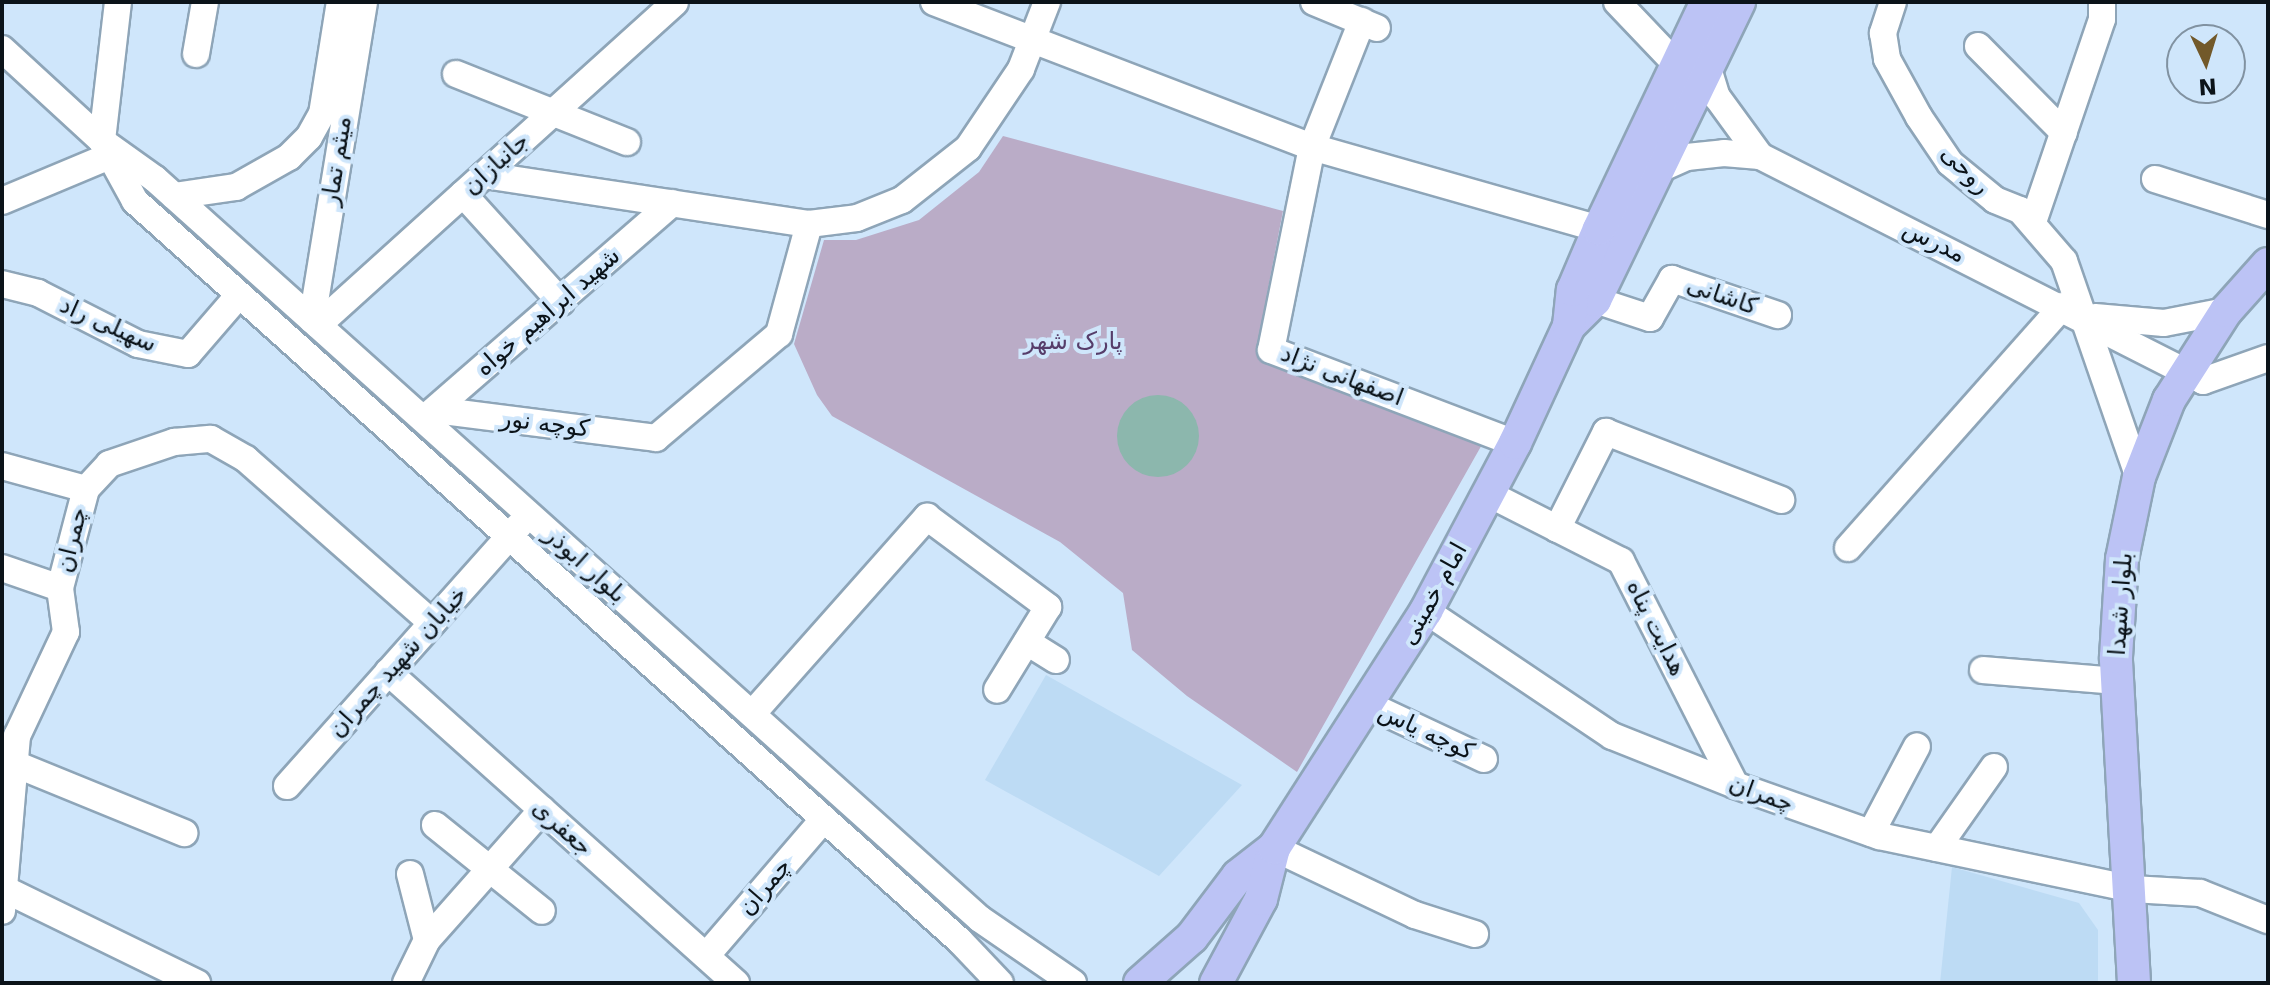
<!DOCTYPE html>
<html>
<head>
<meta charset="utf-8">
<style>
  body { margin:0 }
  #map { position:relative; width:2270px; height:985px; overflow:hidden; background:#cfe6fb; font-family:"DejaVu Sans","Noto Naskh Arabic",sans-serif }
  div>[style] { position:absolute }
  .built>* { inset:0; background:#bddbf4 }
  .green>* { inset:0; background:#baacc7 }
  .water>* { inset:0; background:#8cb7ad }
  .round { border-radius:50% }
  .roads { filter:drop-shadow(2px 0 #8ea5b8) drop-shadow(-2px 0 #8ea5b8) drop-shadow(0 2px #8ea5b8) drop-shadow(0 -2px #8ea5b8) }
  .minor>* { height:26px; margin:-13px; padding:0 13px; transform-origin:13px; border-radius:13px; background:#fff }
  .major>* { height:32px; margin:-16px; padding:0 16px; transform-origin:16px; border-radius:16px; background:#bcc3f5 }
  span { translate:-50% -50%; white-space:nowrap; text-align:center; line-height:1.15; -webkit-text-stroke:8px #cfe6fb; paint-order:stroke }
  .street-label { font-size:24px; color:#0b1319 }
  .park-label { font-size:24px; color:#563d6a }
  .frame { position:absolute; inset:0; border:4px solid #0b1319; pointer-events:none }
  .north { position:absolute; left:2166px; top:24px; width:80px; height:80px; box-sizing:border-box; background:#cfe6fb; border:2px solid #8192a1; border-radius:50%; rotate:176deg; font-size:22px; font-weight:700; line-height:32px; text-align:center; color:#0b1319 }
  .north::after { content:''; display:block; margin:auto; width:28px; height:36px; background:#72592a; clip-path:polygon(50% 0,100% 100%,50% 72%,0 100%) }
</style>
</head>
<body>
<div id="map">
  <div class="built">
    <i style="clip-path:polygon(1046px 675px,1242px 785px,1159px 876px,985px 780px)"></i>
    <i style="clip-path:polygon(1952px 867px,2079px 903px,2098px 930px,2098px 983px,1940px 983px)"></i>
  </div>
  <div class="green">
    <i style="clip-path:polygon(1003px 136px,1283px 211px,1256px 351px,1484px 441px,1297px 772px,1187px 696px,1132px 650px,1123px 593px,1060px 542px,832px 416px,817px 395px,794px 344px,824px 240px,856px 240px,919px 220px,979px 172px)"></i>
  </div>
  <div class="water">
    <i class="round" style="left:1117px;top:395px;width:82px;height:82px"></i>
  </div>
  <div class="roads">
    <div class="minor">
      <i style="left:118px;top:2px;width:140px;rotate:96.6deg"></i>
      <i style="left:102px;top:141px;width:68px;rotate:61.2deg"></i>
      <i style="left:135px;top:201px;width:1108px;rotate:41.89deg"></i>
      <i style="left:960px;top:941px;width:58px;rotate:46.4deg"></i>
      <i style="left:934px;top:2px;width:405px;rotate:21deg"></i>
      <i style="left:1312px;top:147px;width:298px;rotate:15.9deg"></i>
      <i style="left:1314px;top:2px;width:68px;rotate:22.4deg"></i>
      <i style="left:1617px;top:2px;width:87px;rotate:46.4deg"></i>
      <i style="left:1893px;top:2px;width:33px;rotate:108deg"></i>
      <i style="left:1883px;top:33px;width:26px;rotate:81deg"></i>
      <i style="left:1887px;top:59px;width:66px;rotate:61.1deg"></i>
      <i style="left:1919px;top:117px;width:55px;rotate:56deg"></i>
      <i style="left:1950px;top:163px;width:58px;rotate:39.4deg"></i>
      <i style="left:1995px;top:200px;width:27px;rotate:22deg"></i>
      <i style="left:2020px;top:210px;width:67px;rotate:49.2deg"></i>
      <i style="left:2064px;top:261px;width:229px;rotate:70.9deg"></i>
      <i style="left:1362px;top:21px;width:136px;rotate:111.6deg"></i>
      <i style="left:1312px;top:147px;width:207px;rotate:101.4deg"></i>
      <i style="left:1271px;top:350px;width:261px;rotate:20.9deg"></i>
      <i style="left:1978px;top:46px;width:122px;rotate:45.3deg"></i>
      <i style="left:2px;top:49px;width:136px;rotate:42.6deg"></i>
      <i style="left:102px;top:141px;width:65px;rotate:35.6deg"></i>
      <i style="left:155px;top:179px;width:1108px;rotate:41.89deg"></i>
      <i style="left:980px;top:919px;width:113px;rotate:34.5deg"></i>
      <i style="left:196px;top:54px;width:53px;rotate:-80.2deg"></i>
      <i style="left:1707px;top:65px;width:34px;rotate:73deg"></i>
      <i style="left:1717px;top:97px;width:73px;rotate:53.9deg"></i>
      <i style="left:456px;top:74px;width:184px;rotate:21.7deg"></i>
      <i style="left:1655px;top:171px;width:35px;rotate:-24deg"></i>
      <i style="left:1687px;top:157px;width:37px;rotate:-6deg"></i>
      <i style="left:1724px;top:153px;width:36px;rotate:5deg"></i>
      <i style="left:1760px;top:156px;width:497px;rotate:26.9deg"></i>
      <i style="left:2203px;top:381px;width:69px;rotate:-19.5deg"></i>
      <i style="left:484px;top:175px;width:329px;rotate:8.6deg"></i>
      <i style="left:809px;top:224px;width:48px;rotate:-7.1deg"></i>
      <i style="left:857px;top:218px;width:48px;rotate:-21.8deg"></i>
      <i style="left:902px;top:200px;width:84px;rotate:-38.2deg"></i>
      <i style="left:968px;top:148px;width:95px;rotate:-56.1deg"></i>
      <i style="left:1021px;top:69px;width:72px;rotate:-68.8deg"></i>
      <i style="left:2155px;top:179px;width:119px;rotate:17.7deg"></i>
      <i style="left:463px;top:194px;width:146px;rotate:47.8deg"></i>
      <i style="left:174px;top:196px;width:63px;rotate:-8.3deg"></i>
      <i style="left:236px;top:187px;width:61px;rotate:-29.5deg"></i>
      <i style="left:289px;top:157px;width:28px;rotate:-45deg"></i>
      <i style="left:309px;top:137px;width:26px;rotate:-61deg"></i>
      <i style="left:322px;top:114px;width:113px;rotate:-80.9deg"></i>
      <i style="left:2px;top:201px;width:114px;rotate:-22.7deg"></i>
      <i style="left:2033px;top:222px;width:214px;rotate:-71.2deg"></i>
      <i style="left:2102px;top:19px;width:17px;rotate:-90deg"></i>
      <i style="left:2px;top:284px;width:37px;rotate:14deg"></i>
      <i style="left:38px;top:293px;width:112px;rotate:27deg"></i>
      <i style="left:138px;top:344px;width:51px;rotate:11.3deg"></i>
      <i style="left:188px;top:354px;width:78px;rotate:-49.2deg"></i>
      <i style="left:1595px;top:300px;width:58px;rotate:18.1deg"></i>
      <i style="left:1650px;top:318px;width:45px;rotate:-60.6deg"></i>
      <i style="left:1672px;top:279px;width:112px;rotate:18.8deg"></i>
      <i style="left:2095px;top:317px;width:69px;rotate:5deg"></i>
      <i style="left:2164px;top:323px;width:63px;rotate:-11deg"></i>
      <i style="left:312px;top:320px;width:322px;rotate:-80.7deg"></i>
      <i style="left:318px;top:325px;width:481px;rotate:-42.1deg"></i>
      <i style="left:435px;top:410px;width:223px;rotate:7.2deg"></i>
      <i style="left:656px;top:438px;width:161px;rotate:-40.2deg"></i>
      <i style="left:779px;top:334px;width:114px;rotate:-74.7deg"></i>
      <i style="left:426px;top:417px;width:326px;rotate:-41deg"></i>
      <i style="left:2px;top:466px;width:87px;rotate:15.3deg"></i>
      <i style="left:1489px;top:494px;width:148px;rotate:26.9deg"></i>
      <i style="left:1621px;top:561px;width:251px;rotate:63deg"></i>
      <i style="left:1557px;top:529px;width:109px;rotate:-63.2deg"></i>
      <i style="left:1606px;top:432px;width:188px;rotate:21.2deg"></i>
      <i style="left:1848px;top:548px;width:324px;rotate:-48.4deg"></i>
      <i style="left:2px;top:568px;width:61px;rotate:19deg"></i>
      <i style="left:1426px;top:611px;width:224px;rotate:33.9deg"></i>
      <i style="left:1612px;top:736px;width:132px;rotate:21.7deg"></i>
      <i style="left:1735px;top:785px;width:153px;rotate:19.5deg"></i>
      <i style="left:1879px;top:836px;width:258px;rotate:11.8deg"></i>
      <i style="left:2132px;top:889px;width:68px;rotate:3.4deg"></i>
      <i style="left:2200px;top:893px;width:73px;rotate:21.7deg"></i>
      <i style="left:1027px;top:642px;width:34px;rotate:32deg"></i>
      <i style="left:1983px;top:670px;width:134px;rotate:4.7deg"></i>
      <i style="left:388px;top:672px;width:467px;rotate:41.8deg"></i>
      <i style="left:1369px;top:705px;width:127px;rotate:25.2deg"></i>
      <i style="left:752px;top:714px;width:264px;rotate:-48.4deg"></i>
      <i style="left:927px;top:517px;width:151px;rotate:36.6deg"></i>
      <i style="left:1048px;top:607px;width:97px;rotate:121.6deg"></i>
      <i style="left:15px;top:764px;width:183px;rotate:22.2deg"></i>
      <i style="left:287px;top:786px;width:348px;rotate:-48.3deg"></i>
      <i style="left:435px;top:825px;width:137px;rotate:38.8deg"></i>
      <i style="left:1871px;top:833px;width:98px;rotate:-62.1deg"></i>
      <i style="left:1274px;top:848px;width:156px;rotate:25.4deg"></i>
      <i style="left:1415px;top:915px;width:63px;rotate:17.6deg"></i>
      <i style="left:1937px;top:848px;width:99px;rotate:-54.9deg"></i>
      <i style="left:410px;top:874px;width:68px;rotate:75.6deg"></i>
      <i style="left:4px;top:889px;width:215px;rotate:26deg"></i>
      <i style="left:2px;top:911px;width:176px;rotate:-85.1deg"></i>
      <i style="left:17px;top:736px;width:115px;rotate:-64.8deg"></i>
      <i style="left:66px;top:632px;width:44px;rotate:-97.8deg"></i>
      <i style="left:60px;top:588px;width:102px;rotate:-75.3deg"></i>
      <i style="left:86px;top:489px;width:34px;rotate:-47deg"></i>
      <i style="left:109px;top:464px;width:69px;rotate:-18.7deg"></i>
      <i style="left:174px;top:442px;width:37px;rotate:-5deg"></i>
      <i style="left:211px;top:439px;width:40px;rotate:29.7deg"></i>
      <i style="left:246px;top:459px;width:248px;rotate:41.4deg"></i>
      <i style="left:706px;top:956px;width:181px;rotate:-49.3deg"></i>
      <i style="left:406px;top:983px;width:48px;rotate:-64deg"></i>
      <i style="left:427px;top:940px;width:174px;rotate:-48.5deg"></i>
    </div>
    <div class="major">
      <i style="left:1569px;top:326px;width:37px;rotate:-45deg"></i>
      <i style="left:1595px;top:300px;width:331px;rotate:-64.2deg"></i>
      <i style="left:1140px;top:983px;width:69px;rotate:-41.5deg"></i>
      <i style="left:1192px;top:937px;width:76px;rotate:-53deg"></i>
      <i style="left:1238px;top:876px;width:46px;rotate:-37.9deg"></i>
      <i style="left:1216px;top:983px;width:95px;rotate:-61.8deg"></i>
      <i style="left:1261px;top:899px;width:53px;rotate:-75.7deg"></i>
      <i style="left:1274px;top:848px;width:282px;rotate:-57.3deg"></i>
      <i style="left:1426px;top:611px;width:190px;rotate:-62.1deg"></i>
      <i style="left:1515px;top:443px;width:129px;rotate:-65.2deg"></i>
      <i style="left:1569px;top:326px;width:36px;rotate:-84deg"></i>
      <i style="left:1573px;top:290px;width:66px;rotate:-66.9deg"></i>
      <i style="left:1599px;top:229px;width:251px;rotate:-64.6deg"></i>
      <i style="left:2134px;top:983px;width:326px;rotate:-93.2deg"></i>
      <i style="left:2116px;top:657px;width:98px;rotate:-86.5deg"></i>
      <i style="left:2122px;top:559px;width:84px;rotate:-78.3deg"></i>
      <i style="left:2139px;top:477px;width:83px;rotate:-68.7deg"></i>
      <i style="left:2169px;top:400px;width:106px;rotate:-57.4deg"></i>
      <i style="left:2226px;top:311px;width:63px;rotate:-48.2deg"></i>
    </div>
  </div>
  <div class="street-label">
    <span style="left:337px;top:161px;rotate:-81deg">میثم تمار</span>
    <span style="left:496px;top:164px;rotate:-42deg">جانبازان</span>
    <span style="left:1965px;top:170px;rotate:45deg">روحی</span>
    <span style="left:1934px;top:242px;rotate:26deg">مدرس</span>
    <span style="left:1722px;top:296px;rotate:19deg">کاشانی</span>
    <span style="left:548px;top:312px;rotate:-41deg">شهید ابراهیم خواه</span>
    <span style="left:108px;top:325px;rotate:24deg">سهیلی راد</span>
    <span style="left:1342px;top:376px;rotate:21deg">اصفهانی نژاد</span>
    <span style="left:545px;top:424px;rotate:7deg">کوچه نور</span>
    <span style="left:72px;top:540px;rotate:-76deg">چمران</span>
    <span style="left:585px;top:565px;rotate:42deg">بلوار ابوذر</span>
    <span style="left:1434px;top:594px;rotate:-61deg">امام خمینی</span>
    <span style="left:2121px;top:604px;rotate:-86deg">بلوار شهدا</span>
    <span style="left:1656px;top:628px;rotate:63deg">هدایت پناه</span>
    <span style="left:398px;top:662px;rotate:-48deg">خیابان شهید چمران</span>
    <span style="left:1426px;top:732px;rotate:25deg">کوچه یاس</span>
    <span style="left:1761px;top:794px;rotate:20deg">چمران</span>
    <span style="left:562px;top:828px;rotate:42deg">جعفری</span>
    <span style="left:765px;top:887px;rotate:-49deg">چمران</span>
  </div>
  <div class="park-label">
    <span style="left:1073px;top:342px">پارک شهر</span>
  </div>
  <div class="frame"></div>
  <div class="north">N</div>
</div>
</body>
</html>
